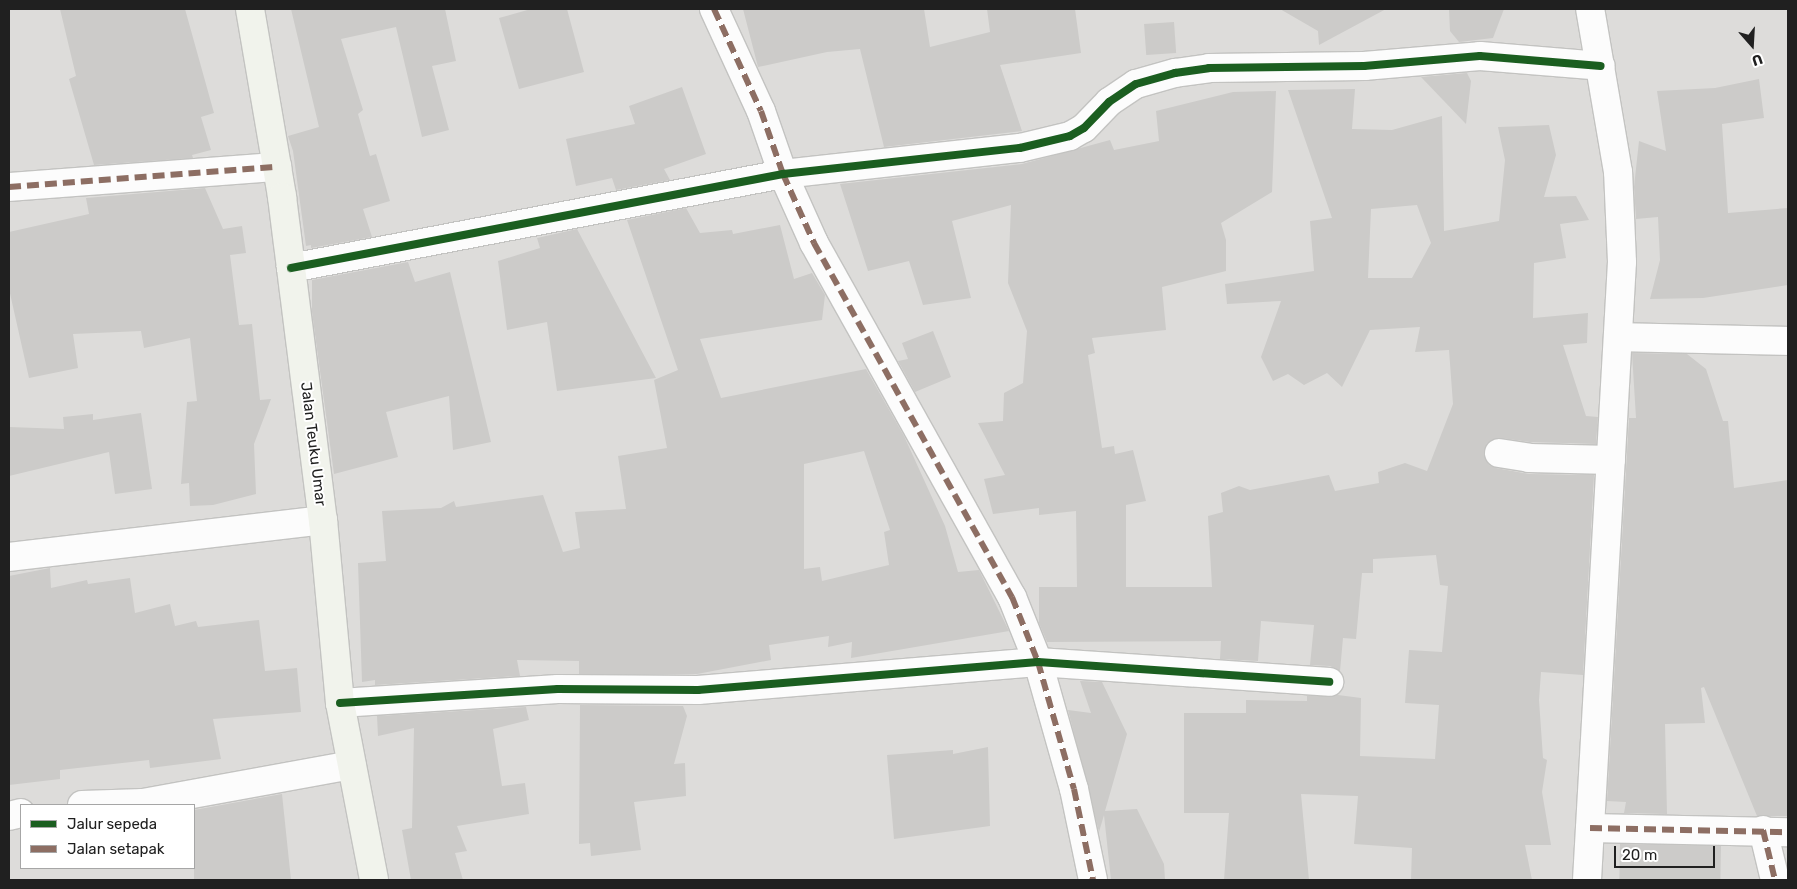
<!DOCTYPE html>
<html>
<head>
<meta charset="utf-8">
<style>
  body { margin:0 }
  #map { position:relative; width:1797px; height:889px; overflow:hidden; background:#edede9; font-family:Rubik,sans-serif }
  div>[style] { position:absolute }
  .residential>* { inset:0; background:#dddcda }
  .building>* { inset:0; background:#cccbc9; transform-origin:0 0 }
  .roads { filter:drop-shadow(1px 0 #c3c3c1) drop-shadow(-1px 0 #c3c3c1) drop-shadow(0 1px #c3c3c1) drop-shadow(0 -1px #c3c3c1) }
  .street>* { height:28px; margin:-14px; padding:0 14px; transform-origin:14px; border-radius:14px; background:#fcfcfc }
  .secondary>* { height:28px; margin:-14px; padding:0 14px; transform-origin:14px; border-radius:14px; background:#f1f3ec }
  .quiet>* { height:6px; margin-top:-3px; transform-origin:0; background:repeating-linear-gradient(90deg,#8d6e63 0 12px,transparent 0 18px) }
  .cycleway>* { height:8px; margin:-4px; padding:0 4px; transform-origin:4px; border-radius:4px; background:#1b5e20 }
  span { translate:-50% -50%; white-space:nowrap; text-align:center; line-height:1.15; -webkit-text-stroke:4px #fff; paint-order:stroke }
  .street-label { font-size:15px; color:#202020 }
  .frame { position:absolute; inset:0; border:10px solid #202020; pointer-events:none }
  .legend { position:absolute; left:20px; top:804px; width:175px; height:65px; box-sizing:border-box; background:#fff; border:1px solid #a6a6a6; margin:0; padding:6px 9px; list-style:none; font-size:15px; color:#202020 }
  .legend li { display:flex; align-items:center; gap:10px; height:25px }
  .legend b { width:25px; border:1px solid #a6a6a6 }
  .north { position:absolute; left:1727px; top:20px; width:50px; height:50px; -webkit-text-stroke:4px #fff; paint-order:stroke; rotate:161deg; font-size:14px; font-weight:700; line-height:20px; text-align:center; color:#202020 }
  .north::after { content:''; display:block; margin:auto; width:18px; height:22px; background:#202020; clip-path:polygon(50% 0,100% 100%,50% 72%,0 100%) }
  .scale { position:absolute; left:1614px; top:846px; width:101px; height:22px; box-sizing:border-box; border:2px solid #202020; border-top:0; padding-left:6px; font-size:15px; line-height:18px; white-space:nowrap; color:#202020; -webkit-text-stroke:4px #fff; paint-order:stroke }
</style>
</head>
<body>
<div id="map">
  <div class="residential">
    <i style="clip-path:polygon(evenodd,9px 9px,1788px 9px,1788px 880px,9px 880px,9px 9px,21px 805px,194px 805px,194px 868px,21px 868px,21px 805px)"></i>
  </div>
  <div class="building">
    <i style="clip-path:polygon(60px 9px,185px 9px,214px 113px,201px 117px,211px 150px,192px 155px,193px 158px,94px 165px,69px 79px,76px 76px)"></i>
    <i style="clip-path:polygon(291px 9px,445px 9px,456px 61px,432px 66px,449px 130px,422px 137px,396px 27px,341px 39px,363px 110px,358px 114px,370px 156px,376px 154px,390px 201px,363px 209px,372px 237px,311px 248px,311px 245px,306px 246px,293px 151px,288px 136px,319px 127px)"></i>
    <i style="clip-path:polygon(531px 9px,567px 9px,584px 72px,519px 89px,499px 18px)"></i>
    <i style="clip-path:polygon(743px 9px,924px 9px,930px 47px,990px 32px,987px 9px,1075px 9px,1081px 53px,1000px 65px,1022px 131px,884px 147px,860px 49px,827px 52px,758px 67px)"></i>
    <i style="clip-path:polygon(1280px 9px,1386px 9px,1319px 45px,1318px 31px)"></i>
    <i style="clip-path:polygon(1449px 9px,1504px 9px,1493px 38px,1459px 42px,1450px 31px)"></i>
    <i style="left:1174px;top:22px;width:31px;height:30px;rotate:86deg"></i>
    <i style="clip-path:polygon(1467px 73px,1471px 81px,1466px 124px,1421px 77px)"></i>
    <i style="clip-path:polygon(1759px 79px,1764px 118px,1722px 124px,1728px 213px,1788px 208px,1788px 285px,1703px 298px,1650px 299px,1660px 260px,1658px 217px,1636px 219px,1634px 187px,1639px 141px,1666px 151px,1657px 91px,1715px 88px)"></i>
    <i style="clip-path:polygon(682px 87px,706px 154px,664px 169px,670px 180px,616px 190px,612px 178px,576px 186px,566px 139px,635px 124px,629px 106px)"></i>
    <i style="clip-path:polygon(evenodd,1355px 89px,1352px 129px,1392px 130px,1442px 116px,1444px 231px,1499px 221px,1505px 160px,1498px 127px,1549px 125px,1556px 155px,1544px 197px,1576px 196px,1589px 220px,1560px 224px,1566px 258px,1534px 263px,1533px 318px,1588px 313px,1587px 343px,1563px 345px,1586px 416px,1598px 417px,1596px 444px,1530px 442px,1501px 438px,1487px 443px,1484px 451px,1489px 465px,1496px 468px,1529px 474px,1594px 475px,1583px 675px,1541px 672px,1539px 700px,1543px 758px,1547px 760px,1542px 792px,1551px 845px,1525px 845px,1532px 880px,1411px 880px,1412px 848px,1354px 844px,1358px 796px,1301px 794px,1309px 880px,1224px 880px,1229px 813px,1184px 813px,1184px 713px,1246px 713px,1246px 700px,1307px 701px,1307px 696px,1338px 695px,1361px 698px,1360px 756px,1435px 759px,1439px 705px,1405px 703px,1409px 650px,1442px 652px,1448px 586px,1440px 585px,1436px 555px,1373px 559px,1373px 573px,1362px 573px,1356px 639px,1343px 638px,1340px 671px,1330px 666px,1310px 665px,1314px 625px,1261px 621px,1258px 661px,1220px 659px,1221px 641px,1047px 642px,1039px 623px,1039px 587px,1077px 587px,1076px 511px,1039px 515px,1039px 508px,993px 514px,984px 479px,1005px 475px,978px 423px,1003px 421px,1004px 393px,1023px 383px,1027px 331px,1008px 283px,1011px 205px,952px 221px,971px 298px,923px 305px,909px 261px,868px 271px,840px 184px,1022px 164px,1110px 140px,1114px 150px,1159px 141px,1156px 111px,1233px 92px,1276px 91px,1272px 192px,1221px 223px,1226px 240px,1226px 271px,1162px 287px,1166px 330px,1092px 338px,1095px 353px,1088px 355px,1102px 448px,1114px 446px,1115px 454px,1133px 450px,1146px 501px,1126px 505px,1126px 587px,1212px 587px,1208px 516px,1223px 512px,1221px 493px,1239px 486px,1250px 490px,1329px 475px,1335px 491px,1379px 483px,1378px 472px,1405px 463px,1427px 471px,1453px 404px,1449px 350px,1415px 352px,1420px 327px,1370px 330px,1342px 387px,1327px 373px,1304px 385px,1288px 374px,1273px 381px,1261px 357px,1281px 301px,1227px 304px,1225px 284px,1314px 271px,1310px 221px,1332px 218px,1288px 90px,1355px 89px,1417px 205px,1431px 243px,1412px 278px,1368px 278px,1371px 209px,1417px 205px)"></i>
    <i style="clip-path:polygon(205px 188px,223px 229px,242px 226px,246px 253px,230px 255px,239px 325px,252px 324px,260px 400px,271px 399px,254px 444px,256px 494px,213px 505px,190px 506px,189px 483px,181px 484px,187px 402px,197px 401px,190px 338px,144px 348px,141px 331px,73px 334px,78px 368px,29px 378px,9px 289px,9px 232px,89px 214px,86px 198px)"></i>
    <i style="clip-path:polygon(evenodd,686px 208px,700px 233px,732px 230px,733px 234px,780px 225px,794px 279px,812px 273px,825px 295px,822px 320px,700px 339px,721px 398px,866px 369px,904px 436px,945px 526px,958px 572px,979px 570px,1009px 631px,851px 658px,852px 642px,828px 647px,829px 636px,769px 645px,771px 660px,697px 674px,579px 674px,579px 661px,517px 660px,520px 676px,375px 685px,375px 680px,362px 682px,358px 563px,386px 561px,382px 511px,441px 508px,454px 501px,456px 507px,543px 495px,563px 552px,580px 548px,575px 512px,626px 509px,618px 456px,667px 448px,654px 380px,678px 370px,627px 220px,686px 208px,864px 451px,890px 530px,884px 532px,889px 565px,822px 581px,820px 567px,804px 569px,804px 464px,864px 451px)"></i>
    <i style="clip-path:polygon(577px 229px,656px 378px,557px 391px,547px 322px,507px 330px,498px 261px,540px 248px,537px 238px)"></i>
    <i style="clip-path:polygon(408px 262px,415px 282px,450px 272px,491px 442px,453px 450px,449px 396px,386px 412px,398px 457px,334px 474px,312px 312px,312px 280px)"></i>
    <i style="clip-path:polygon(933px 331px,951px 377px,915px 392px,898px 361px,908px 359px,902px 343px)"></i>
    <i style="clip-path:polygon(1632px 353px,1687px 354px,1706px 369px,1723px 421px,1728px 421px,1734px 488px,1788px 480px,1788px 816px,1757px 816px,1704px 687px,1701px 688px,1705px 723px,1665px 724px,1667px 814px,1624px 813px,1626px 802px,1607px 801px,1629px 418px,1636px 418px)"></i>
    <i style="clip-path:polygon(141px 413px,152px 489px,115px 494px,109px 452px,9px 476px,9px 427px,64px 429px,63px 417px,93px 414px,93px 420px)"></i>
    <i style="clip-path:polygon(50px 568px,51px 588px,87px 580px,88px 584px,130px 578px,135px 613px,170px 604px,175px 626px,196px 621px,198px 627px,259px 620px,265px 671px,297px 668px,301px 712px,213px 719px,221px 759px,150px 768px,149px 760px,60px 770px,60px 779px,9px 785px,9px 576px)"></i>
    <i style="clip-path:polygon(1080px 681px,1102px 682px,1127px 734px,1105px 811px,1137px 809px,1164px 864px,1165px 880px,1111px 880px,1104px 815px,1099px 832px,1068px 710px,1091px 713px)"></i>
    <i style="clip-path:polygon(580px 705px,683px 706px,687px 716px,674px 764px,685px 763px,686px 796px,634px 802px,641px 850px,591px 856px,590px 843px,579px 844px)"></i>
    <i style="clip-path:polygon(526px 707px,529px 720px,493px 729px,502px 786px,525px 783px,529px 814px,457px 826px,467px 851px,455px 853px,463px 880px,411px 880px,402px 830px,412px 828px,414px 728px,378px 736px,377px 716px)"></i>
    <i style="clip-path:polygon(988px 747px,990px 826px,894px 839px,887px 755px,953px 750px,953px 754px)"></i>
    <i style="clip-path:polygon(282px 794px,291px 880px,194px 880px,194px 810px)"></i>
    <i style="left:1620px;top:844px;width:101px;height:36px;rotate:1deg"></i>
  </div>
  <div class="roads">
    <div class="street">
      <i style="left:714px;top:9px;width:112px;rotate:65.3deg"></i>
      <i style="left:761px;top:111px;width:67px;rotate:70.8deg"></i>
      <i style="left:783px;top:174px;width:76px;rotate:65.8deg"></i>
      <i style="left:814px;top:243px;width:406px;rotate:60.8deg"></i>
      <i style="left:1012px;top:597px;width:70px;rotate:68.2deg"></i>
      <i style="left:1038px;top:662px;width:132px;rotate:74.2deg"></i>
      <i style="left:1074px;top:789px;width:93px;rotate:78.2deg"></i>
      <i style="left:9px;top:187px;width:269px;rotate:-4.3deg"></i>
      <i style="left:291px;top:268px;width:501px;rotate:-10.82deg"></i>
      <i style="left:783px;top:174px;width:238px;rotate:-6.3deg"></i>
      <i style="left:1020px;top:148px;width:51px;rotate:-13.5deg"></i>
      <i style="left:1070px;top:136px;width:16px;rotate:-30deg"></i>
      <i style="left:1084px;top:128px;width:36px;rotate:-46deg"></i>
      <i style="left:1109px;top:102px;width:32px;rotate:-34deg"></i>
      <i style="left:1136px;top:84px;width:41px;rotate:-15.8deg"></i>
      <i style="left:1175px;top:73px;width:34px;rotate:-8deg"></i>
      <i style="left:1209px;top:68px;width:155px;rotate:-0.7deg"></i>
      <i style="left:1364px;top:66px;width:116px;rotate:-4.9deg"></i>
      <i style="left:1480px;top:56px;width:121px;rotate:4.7deg"></i>
      <i style="left:1618px;top:337px;width:170px;rotate:1.3deg"></i>
      <i style="left:1499px;top:453px;width:30px;rotate:9deg"></i>
      <i style="left:1529px;top:458px;width:82px;rotate:1.4deg"></i>
      <i style="left:9px;top:557px;width:316px;rotate:-6.7deg"></i>
      <i style="left:340px;top:703px;width:218px;rotate:-3.7deg"></i>
      <i style="left:558px;top:689px;width:140px;rotate:0.4deg"></i>
      <i style="left:698px;top:690px;width:341px;rotate:-4.7deg"></i>
      <i style="left:1038px;top:662px;width:292px;rotate:3.9deg"></i>
      <i style="left:82px;top:805px;width:61px;rotate:-1.9deg"></i>
      <i style="left:143px;top:803px;width:212px;rotate:-10.3deg"></i>
      <i style="left:9px;top:816px;width:12px;rotate:-14deg"></i>
      <i style="left:1590px;top:828px;width:198px;rotate:1.2deg"></i>
      <i style="left:1763px;top:830px;width:51px;rotate:76.5deg"></i>
      <i style="left:1587px;top:880px;width:619px;rotate:-86.76deg"></i>
      <i style="left:1622px;top:262px;width:90px;rotate:-92.5deg"></i>
      <i style="left:1618px;top:172px;width:165px;rotate:-99.7deg"></i>
    </div>
    <div class="secondary">
      <i style="left:250px;top:9px;width:191px;rotate:80.3deg"></i>
      <i style="left:282px;top:197px;width:326px;rotate:82.8deg"></i>
      <i style="left:323px;top:520px;width:184px;rotate:84.7deg"></i>
      <i style="left:340px;top:703px;width:180px;rotate:79.1deg"></i>
    </div>
  </div>
  <div class="quiet">
    <i style="left:714px;top:9px;width:112px;rotate:65.3deg"></i>
    <i style="left:761px;top:111px;width:67px;rotate:70.8deg"></i>
    <i style="left:783px;top:174px;width:76px;rotate:65.8deg"></i>
    <i style="left:814px;top:243px;width:406px;rotate:60.8deg"></i>
    <i style="left:1012px;top:597px;width:70px;rotate:68.2deg"></i>
    <i style="left:1038px;top:662px;width:132px;rotate:74.2deg"></i>
    <i style="left:1074px;top:789px;width:93px;rotate:78.2deg"></i>
    <i style="left:9px;top:187px;width:269px;rotate:-4.3deg"></i>
    <i style="left:1590px;top:828px;width:198px;rotate:1.2deg"></i>
    <i style="left:1763px;top:830px;width:51px;rotate:76.5deg"></i>
  </div>
  <div class="cycleway">
    <i style="left:291px;top:268px;width:501px;rotate:-10.82deg"></i>
    <i style="left:783px;top:174px;width:238px;rotate:-6.3deg"></i>
    <i style="left:1020px;top:148px;width:51px;rotate:-13.5deg"></i>
    <i style="left:1070px;top:136px;width:16px;rotate:-30deg"></i>
    <i style="left:1084px;top:128px;width:36px;rotate:-46deg"></i>
    <i style="left:1109px;top:102px;width:32px;rotate:-34deg"></i>
    <i style="left:1136px;top:84px;width:41px;rotate:-15.8deg"></i>
    <i style="left:1175px;top:73px;width:34px;rotate:-8deg"></i>
    <i style="left:1209px;top:68px;width:155px;rotate:-0.7deg"></i>
    <i style="left:1364px;top:66px;width:116px;rotate:-4.9deg"></i>
    <i style="left:1480px;top:56px;width:121px;rotate:4.7deg"></i>
    <i style="left:340px;top:703px;width:218px;rotate:-3.7deg"></i>
    <i style="left:558px;top:689px;width:140px;rotate:0.4deg"></i>
    <i style="left:698px;top:690px;width:341px;rotate:-4.7deg"></i>
    <i style="left:1038px;top:662px;width:292px;rotate:3.9deg"></i>
  </div>
  <div class="street-label">
    <span style="left:313px;top:444px;rotate:83deg">Jalan Teuku Umar</span>
  </div>
  <div class="frame"></div>
  <ul class="legend">
  <li><b style="height:6px;background:#1b5e20"></b>Jalur sepeda</li>
  <li><b style="height:6px;background:#8d6e63"></b>Jalan setapak</li>
  </ul>
  <div class="north">U</div>
  <div class="scale">20 m</div>
</div>
</body>
</html>
